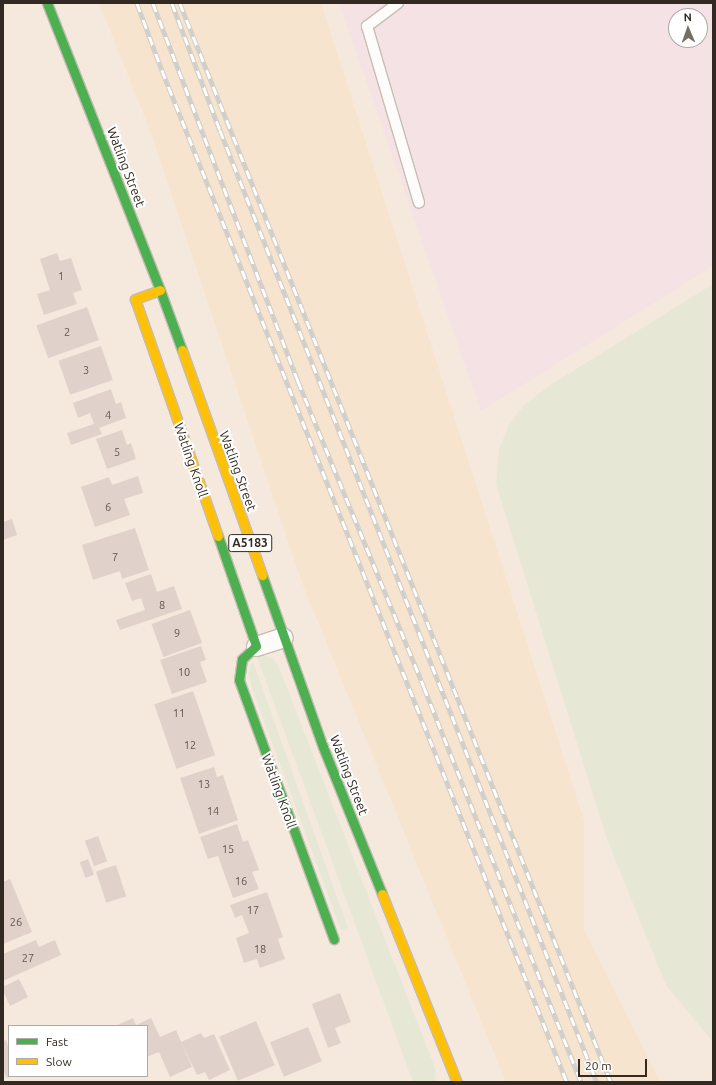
<!DOCTYPE html>
<html>
<head>
<meta charset="utf-8">
<style>
  body { margin:0 }
  #map { position:relative; width:716px; height:1085px; overflow:hidden; background:#f5e9dd; font-family:Ubuntu,sans-serif }
  div>[style] { position:absolute }
  .built>* { inset:0; background:#f7e4ce }
  .industrial>* { inset:0; background:#f4e2e4 }
  .green>* { inset:0; background:#e6e7d5 }
  .building>* { inset:0; background:#e0d2cb; transform-origin:0 0 }
  .roads { filter:drop-shadow(1px 0 #c6bdb3) drop-shadow(-1px 0 #c6bdb3) drop-shadow(0 1px #c6bdb3) drop-shadow(0 -1px #c6bdb3) }
  .lane>* { height:10px; margin:-5px; padding:0 5px; transform-origin:5px; border-radius:5px; background:#fefcfa }
  .street>* { height:19px; margin:-9.5px; padding:0 9.5px; transform-origin:9.5px; border-radius:9.5px; background:#fefcfa }
  .fast>* { height:9px; margin:-4.5px; padding:0 4.5px; transform-origin:4.5px; border-radius:4.5px; background:#4caf50 }
  .slow>* { height:9px; margin:-4.5px; padding:0 4.5px; transform-origin:4.5px; border-radius:4.5px; background:#ffc107 }
  .rail>* { height:4.5px; margin-top:-2.25px; transform-origin:0; background:repeating-linear-gradient(90deg,#fff 0 9px,#d0ceca 0 18px); box-sizing:border-box; border-block:1px solid #d0ceca }
  span { translate:-50% -50%; white-space:nowrap; text-align:center; line-height:1.15; -webkit-text-stroke:4px #fff; paint-order:stroke }
  .number-label { font-size:11px; color:#60574f }
  .number-label span { -webkit-text-stroke-width:0 }
  .shield-label span { padding:1px 3px; background:#fff; border:1px solid; border-radius:3px; -webkit-text-stroke-width:0 }
  .shield-label { font-size:12px; color:#322a22; font-weight:700 }
  .street-label { font-size:13px; color:#322a22 }
  .frame { position:absolute; inset:0; border:4px solid #322a22; pointer-events:none }
  .legend { position:absolute; left:8px; top:1025px; width:140px; height:52px; box-sizing:border-box; background:#fff; border:1px solid #adaaa7; margin:0; padding:5px 7px; list-style:none; font-size:12px; color:#322a22 }
  .legend li { display:flex; align-items:center; gap:8px; height:20px }
  .legend b { width:20px; border:1px solid #adaaa7 }
  .north { position:absolute; left:668px; top:8px; width:40px; height:40px; box-sizing:border-box; background:#fff; border:1px solid #adaaa7; border-radius:50%; rotate:358deg; font-size:11px; font-weight:700; line-height:16px; text-align:center; color:#322a22 }
  .north::after { content:''; display:block; margin:auto; width:14px; height:18px; background:#766d63; clip-path:polygon(50% 0,100% 100%,50% 72%,0 100%) }
  .scale { position:absolute; left:578px; top:1059px; width:69px; height:18px; box-sizing:border-box; border:2px solid #322a22; border-top:0; padding-left:5px; font-size:12px; line-height:14px; white-space:nowrap; color:#322a22; -webkit-text-stroke:3px #fff; paint-order:stroke }
</style>
</head>
<body>
<div id="map">
  <div class="built">
    <i style="clip-path:polygon(99px 3px,321px 3px,584px 820px,584px 930px,660px 1082px,506px 1082px,302px 583px,151px 133px)"></i>
  </div>
  <div class="industrial">
    <i style="clip-path:polygon(evenodd,339px 3px,713px 3px,713px 266px,481px 411px,339px 3px,676px 16px,700px 16px,700px 40px,676px 40px,676px 16px)"></i>
  </div>
  <div class="green">
    <i style="clip-path:polygon(713px 284px,713px 1042px,666px 985px,607px 839px,496px 484px,499px 450px,509px 425px,524px 405px,552px 384px)"></i>
    <i style="clip-path:polygon(262px 655px,271px 657px,278px 665px,435px 1068px,436px 1082px,413px 1082px,257px 657px)"></i>
    <i style="clip-path:polygon(253px 662px,348px 928px,341px 930px,252px 688px,249px 674px,250px 666px)"></i>
  </div>
  <div class="building">
    <i style="clip-path:polygon(57px 253px,60px 261px,71px 258px,82px 290px,73px 293px,77px 304px,44px 315px,37px 294px,50px 290px,40px 259px)"></i>
    <i style="left:87px;top:307px;width:35px;height:54px;rotate:70deg"></i>
    <i style="left:101px;top:346px;width:36px;height:45px;rotate:71deg"></i>
    <i style="clip-path:polygon(111px 389px,116px 404px,121px 402px,126px 418px,99px 428px,102px 434px,71px 445px,67px 433px,94px 424px,90px 413px,78px 418px,73px 403px)"></i>
    <i style="clip-path:polygon(122px 430px,127px 445px,131px 443px,136px 459px,107px 469px,96px 439px)"></i>
    <i style="clip-path:polygon(138px 476px,143px 493px,124px 499px,130px 515px,95px 527px,81px 487px,109px 477px,112px 485px)"></i>
    <i style="clip-path:polygon(12px 519px,17px 535px,3px 540px,3px 522px)"></i>
    <i style="clip-path:polygon(135px 528px,149px 570px,122px 579px,120px 571px,93px 580px,82px 545px)"></i>
    <i style="clip-path:polygon(151px 574px,157px 592px,174px 586px,182px 609px,120px 630px,116px 620px,145px 610px,141px 598px,132px 601px,125px 583px)"></i>
    <i style="left:190px;top:610px;width:35px;height:41px;rotate:70deg"></i>
    <i style="clip-path:polygon(201px 646px,206px 660px,200px 662px,207px 682px,172px 694px,160px 660px)"></i>
    <i style="left:193px;top:691px;width:68px;height:41px;rotate:71deg"></i>
    <i style="clip-path:polygon(214px 767px,217px 777px,223px 775px,238px 820px,199px 834px,180px 778px)"></i>
    <i style="clip-path:polygon(237px 824px,243px 842px,248px 840px,259px 870px,252px 872px,259px 889px,233px 898px,218px 856px,208px 859px,200px 837px)"></i>
    <i style="left:98px;top:836px;width:27px;height:14px;rotate:70deg"></i>
    <i style="left:88px;top:859px;width:17px;height:9px;rotate:69deg"></i>
    <i style="left:116px;top:865px;width:33px;height:21px;rotate:72deg"></i>
    <i style="clip-path:polygon(10px 879px,32px 932px,3px 944px,3px 882px)"></i>
    <i style="clip-path:polygon(267px 892px,283px 937px,278px 939px,285px 959px,260px 968px,257px 959px,244px 963px,236px 938px,249px 933px,242px 915px,235px 918px,230px 905px)"></i>
    <i style="clip-path:polygon(36px 940px,39px 947px,55px 940px,61px 955px,3px 981px,3px 954px)"></i>
    <i style="clip-path:polygon(19px 979px,28px 997px,10px 1006px,3px 991px,3px 987px)"></i>
    <i style="clip-path:polygon(340px 993px,351px 1022px,335px 1028px,341px 1043px,328px 1048px,312px 1004px)"></i>
    <i style="clip-path:polygon(133px 1018px,136px 1025px,151px 1018px,160px 1037px,176px 1030px,192px 1067px,170px 1077px,159px 1052px,147px 1057px,147px 1026px,115px 1026px)"></i>
    <i style="left:256px;top:1021px;width:48px;height:40px;rotate:67deg"></i>
    <i style="left:308px;top:1027px;width:37px;height:41px;rotate:68deg"></i>
    <i style="clip-path:polygon(201px 1033px,204px 1038px,214px 1034px,230px 1070px,209px 1080px,205px 1072px,197px 1075px,181px 1042px)"></i>
    <i style="clip-path:polygon(6px 1040px,9px 1049px,9px 1077px,6px 1078px,3px 1068px,3px 1041px)"></i>
  </div>
  <div class="roads">
    <div class="lane">
      <i style="left:398px;top:3px;width:39px;rotate:143deg"></i>
      <i style="left:367px;top:26px;width:184px;rotate:73.6deg"></i>
    </div>
    <div class="street">
      <i style="left:256px;top:646px;width:28px;rotate:-18deg"></i>
    </div>
    <div class="fast">
      <i style="left:47px;top:3px;width:308px;rotate:68.5deg"></i>
      <i style="left:160px;top:290px;width:64px;rotate:69.9deg"></i>
      <i style="left:218px;top:536px;width:116px;rotate:70.9deg"></i>
      <i style="left:256px;top:646px;width:19px;rotate:137deg"></i>
      <i style="left:242px;top:659px;width:21px;rotate:98deg"></i>
      <i style="left:239px;top:680px;width:276px;rotate:69.9deg"></i>
      <i style="left:262px;top:575px;width:182px;rotate:70.5deg"></i>
      <i style="left:323px;top:747px;width:158px;rotate:68.1deg"></i>
    </div>
    <div class="slow">
      <i style="left:160px;top:290px;width:27px;rotate:160deg"></i>
      <i style="left:135px;top:299px;width:251px;rotate:70.7deg"></i>
      <i style="left:182px;top:350px;width:239px;rotate:70.4deg"></i>
      <i style="left:382px;top:894px;width:202px;rotate:68.3deg"></i>
    </div>
  </div>
  <div class="rail">
    <i style="left:137px;top:3px;width:72px;rotate:69.5deg"></i>
    <i style="left:162px;top:70px;width:1090px;rotate:68.19deg"></i>
    <i style="left:153px;top:3px;width:405px;rotate:69deg"></i>
    <i style="left:298px;top:381px;width:331px;rotate:67.6deg"></i>
    <i style="left:424px;top:687px;width:425px;rotate:68.3deg"></i>
    <i style="left:172px;top:3px;width:136px;rotate:69.3deg"></i>
    <i style="left:220px;top:130px;width:1024px;rotate:68.4deg"></i>
    <i style="left:180px;top:3px;width:1162px;rotate:68.23deg"></i>
  </div>
  <div class="number-label">
    <span style="left:61px;top:276px">1</span>
    <span style="left:67px;top:332px">2</span>
    <span style="left:86px;top:370px">3</span>
    <span style="left:108px;top:415px">4</span>
    <span style="left:117px;top:452px">5</span>
    <span style="left:108px;top:507px">6</span>
    <span style="left:115px;top:557px">7</span>
    <span style="left:162px;top:605px">8</span>
    <span style="left:177px;top:633px">9</span>
    <span style="left:184px;top:672px">10</span>
    <span style="left:179px;top:713px">11</span>
    <span style="left:190px;top:745px">12</span>
    <span style="left:204px;top:784px">13</span>
    <span style="left:213px;top:811px">14</span>
    <span style="left:228px;top:849px">15</span>
    <span style="left:241px;top:881px">16</span>
    <span style="left:253px;top:910px">17</span>
    <span style="left:16px;top:922px">26</span>
    <span style="left:260px;top:949px">18</span>
    <span style="left:28px;top:958px">27</span>
  </div>
  <div class="shield-label">
    <span style="left:250px;top:543px">A5183</span>
  </div>
  <div class="street-label">
    <span style="left:126px;top:167px;rotate:69deg">Watling Street</span>
    <span style="left:191px;top:460px;rotate:71deg">Watling Knoll</span>
    <span style="left:238px;top:471px;rotate:70deg">Watling Street</span>
    <span style="left:349px;top:775px;rotate:69deg">Watling Street</span>
    <span style="left:279px;top:791px;rotate:70deg">Watling Knoll</span>
  </div>
  <div class="frame"></div>
  <ul class="legend">
  <li><b style="height:5px;background:#4caf50"></b>Fast</li>
  <li><b style="height:5px;background:#ffc107"></b>Slow</li>
  </ul>
  <div class="north">N</div>
  <div class="scale">20 m</div>
</div>
</body>
</html>
